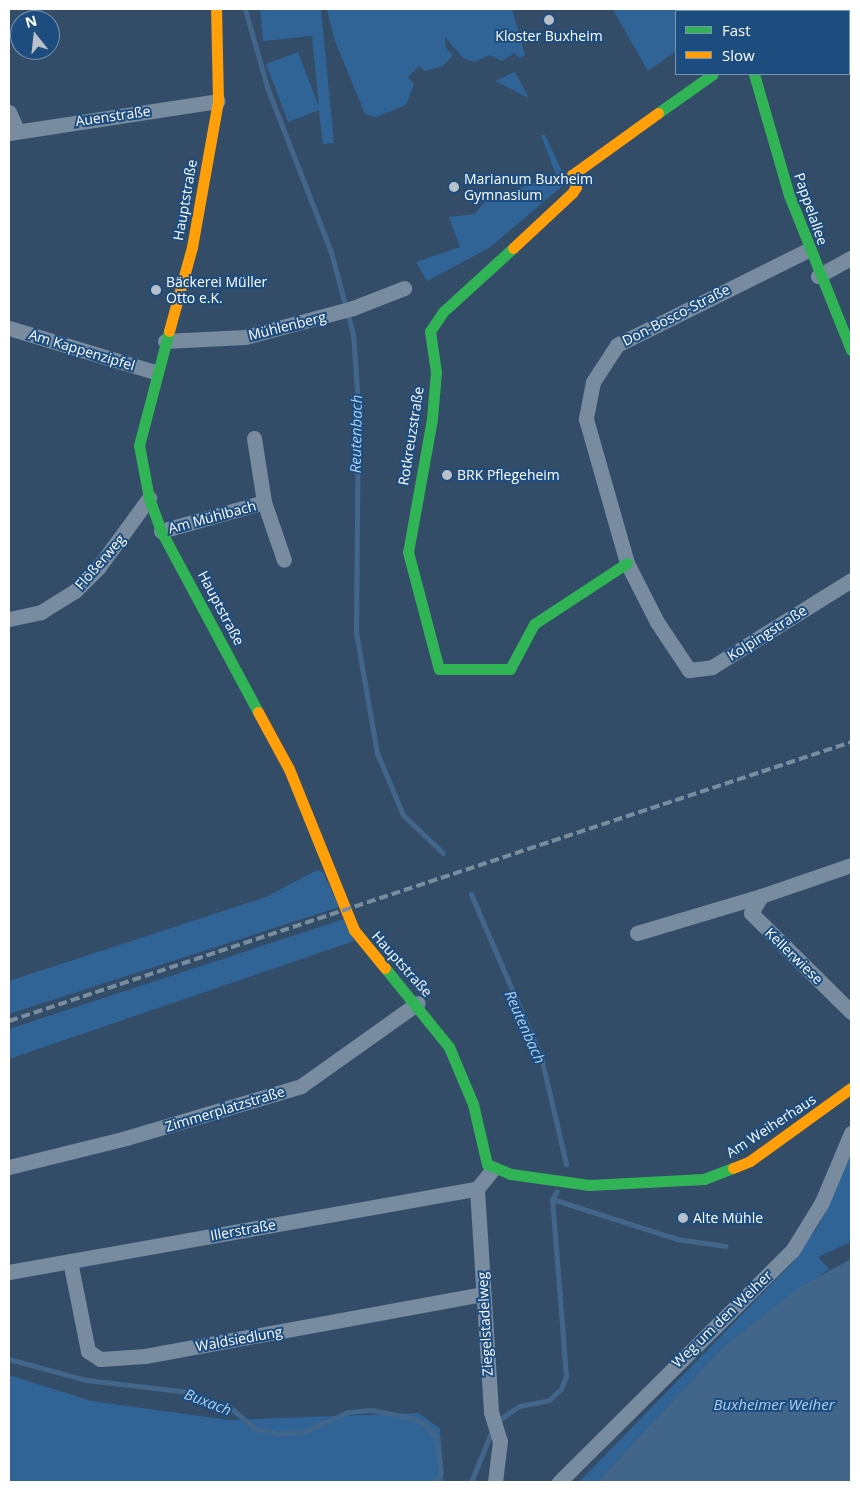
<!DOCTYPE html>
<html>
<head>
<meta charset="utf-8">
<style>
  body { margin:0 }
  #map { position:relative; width:860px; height:1491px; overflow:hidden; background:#334d68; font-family:"Open Sans",sans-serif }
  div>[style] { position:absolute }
  .green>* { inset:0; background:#306396 }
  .water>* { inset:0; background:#426689 }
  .stream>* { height:5px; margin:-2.5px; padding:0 2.5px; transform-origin:2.5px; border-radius:2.5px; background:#426689 }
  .street>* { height:15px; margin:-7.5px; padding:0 7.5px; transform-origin:7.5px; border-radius:7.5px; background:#788b9f }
  .fast>* { height:11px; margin:-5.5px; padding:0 5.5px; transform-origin:5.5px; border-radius:5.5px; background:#30b455 }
  .slow>* { height:11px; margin:-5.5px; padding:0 5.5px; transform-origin:5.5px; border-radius:5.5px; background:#ff9f0a }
  .rail>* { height:4px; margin-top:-2px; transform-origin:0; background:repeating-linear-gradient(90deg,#7a8d9f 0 9px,transparent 0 13px) }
  .dots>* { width:14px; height:14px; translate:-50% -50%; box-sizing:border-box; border:2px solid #1d4d7e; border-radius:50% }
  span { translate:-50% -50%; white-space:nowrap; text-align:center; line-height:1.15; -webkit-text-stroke:4px #1d4d7e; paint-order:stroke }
  .poi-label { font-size:14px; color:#fff }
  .left { translate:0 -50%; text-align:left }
  .street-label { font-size:14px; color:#fff }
  .water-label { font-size:15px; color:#abcff0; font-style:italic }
  .frame { position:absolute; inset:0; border:10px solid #fff; pointer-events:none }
  .legend { position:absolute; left:675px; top:10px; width:175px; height:65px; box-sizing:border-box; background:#1d4d7e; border:1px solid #7794b2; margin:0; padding:6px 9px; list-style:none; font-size:15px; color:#fff }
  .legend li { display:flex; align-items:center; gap:10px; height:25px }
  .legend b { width:25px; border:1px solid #7794b2 }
  .north { position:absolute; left:10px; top:10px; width:50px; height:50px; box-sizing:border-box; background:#1d4d7e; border:1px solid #7794b2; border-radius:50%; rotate:344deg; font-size:14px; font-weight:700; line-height:20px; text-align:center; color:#fff }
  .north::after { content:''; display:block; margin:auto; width:18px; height:22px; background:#b8c1ca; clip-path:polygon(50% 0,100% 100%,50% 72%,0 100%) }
</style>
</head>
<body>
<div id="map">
  <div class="green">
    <i style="clip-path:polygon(260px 9px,321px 9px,334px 143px,323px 144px,319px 110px,288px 122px,266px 64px,298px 52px,319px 107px,312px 36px,263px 41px)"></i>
    <i style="clip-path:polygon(512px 9px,525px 55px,520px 58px,514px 53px,502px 61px,490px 55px,474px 62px,463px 58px,445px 37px,446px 48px,453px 55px,443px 66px,425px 71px,419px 66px,408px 77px,414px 84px,406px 105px,376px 117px,365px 114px,335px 41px,327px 10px)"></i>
    <i style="clip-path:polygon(697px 9px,676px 11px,676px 51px,648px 71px,613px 10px)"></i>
    <i style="clip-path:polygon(515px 72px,529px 98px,495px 81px)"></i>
    <i style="clip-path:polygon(541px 135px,545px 135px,567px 182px,489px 248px,427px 281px,416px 262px,460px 247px,449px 217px,475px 214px,486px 200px,556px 175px)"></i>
    <i style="clip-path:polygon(317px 870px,323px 872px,339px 907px,9px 1014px,9px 981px,266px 897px)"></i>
    <i style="clip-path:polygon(344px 919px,354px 941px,9px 1059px,9px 1029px)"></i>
    <i style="clip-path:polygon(851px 1154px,851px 1242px,818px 1257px,829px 1269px,723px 1347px,597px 1482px,579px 1482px,794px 1261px,818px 1226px)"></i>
    <i style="clip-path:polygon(9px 1375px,91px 1401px,229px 1420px,419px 1413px,440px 1429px,444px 1482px,9px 1482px)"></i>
  </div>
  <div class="water">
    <i style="clip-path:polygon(851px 1259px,851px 1482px,597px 1482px,723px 1347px,800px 1287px)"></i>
  </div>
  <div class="stream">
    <i style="left:245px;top:9px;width:81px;rotate:74.2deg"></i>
    <i style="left:267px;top:87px;width:177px;rotate:68.8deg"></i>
    <i style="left:331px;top:252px;width:85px;rotate:75deg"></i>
    <i style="left:353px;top:334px;width:69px;rotate:85.9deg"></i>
    <i style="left:358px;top:403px;width:229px;rotate:90.5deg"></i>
    <i style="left:356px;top:632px;width:123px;rotate:80.2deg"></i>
    <i style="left:377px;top:753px;width:67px;rotate:67.2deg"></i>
    <i style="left:403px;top:815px;width:55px;rotate:43.5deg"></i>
    <i style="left:471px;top:894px;width:177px;rotate:66.8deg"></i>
    <i style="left:541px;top:1057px;width:110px;rotate:76.8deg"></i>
    <i style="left:552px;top:1199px;width:131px;rotate:17.7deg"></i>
    <i style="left:677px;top:1239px;width:49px;rotate:8.3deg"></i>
    <i style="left:9px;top:1359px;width:80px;rotate:15.3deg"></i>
    <i style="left:86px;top:1380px;width:104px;rotate:6.6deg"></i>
    <i style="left:189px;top:1392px;width:48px;rotate:22.2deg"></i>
    <i style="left:233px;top:1410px;width:30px;rotate:40deg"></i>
    <i style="left:256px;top:1429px;width:23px;rotate:13deg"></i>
    <i style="left:278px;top:1434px;width:28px;rotate:-6deg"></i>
    <i style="left:306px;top:1431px;width:46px;rotate:-24.3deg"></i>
    <i style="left:348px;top:1412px;width:23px;rotate:-5deg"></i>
    <i style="left:371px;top:1410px;width:42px;rotate:11deg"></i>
    <i style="left:412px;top:1418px;width:16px;rotate:27deg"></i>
    <i style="left:426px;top:1425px;width:16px;rotate:52deg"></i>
    <i style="left:436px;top:1438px;width:34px;rotate:82deg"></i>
    <i style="left:441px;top:1472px;width:11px;rotate:117deg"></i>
    <i style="left:499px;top:1420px;width:24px;rotate:-35deg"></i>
    <i style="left:519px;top:1406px;width:31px;rotate:-11deg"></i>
    <i style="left:549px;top:1400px;width:16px;rotate:-43deg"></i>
    <i style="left:561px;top:1389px;width:14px;rotate:-69deg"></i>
    <i style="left:566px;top:1376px;width:178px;rotate:-94.5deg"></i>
    <i style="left:552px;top:1199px;width:9px;rotate:-58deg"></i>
    <i style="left:471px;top:1482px;width:53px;rotate:-67.8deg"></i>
  </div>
  <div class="street">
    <i style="left:9px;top:112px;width:20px;rotate:66deg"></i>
    <i style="left:9px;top:133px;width:211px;rotate:-8.7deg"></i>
    <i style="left:808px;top:250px;width:213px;rotate:153.6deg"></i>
    <i style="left:617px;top:345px;width:44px;rotate:123deg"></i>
    <i style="left:593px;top:382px;width:38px;rotate:101deg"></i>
    <i style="left:586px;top:419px;width:150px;rotate:74.1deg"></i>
    <i style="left:627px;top:563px;width:66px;rotate:63deg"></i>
    <i style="left:657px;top:622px;width:58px;rotate:56.3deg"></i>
    <i style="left:689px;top:670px;width:23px;rotate:-7deg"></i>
    <i style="left:712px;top:667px;width:164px;rotate:-32deg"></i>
    <i style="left:818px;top:276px;width:38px;rotate:-29deg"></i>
    <i style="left:9px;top:328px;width:152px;rotate:16.8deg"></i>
    <i style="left:165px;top:341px;width:80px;rotate:-2.9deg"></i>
    <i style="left:245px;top:337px;width:112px;rotate:-15deg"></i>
    <i style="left:353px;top:308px;width:55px;rotate:-21.4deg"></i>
    <i style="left:254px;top:438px;width:65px;rotate:81.1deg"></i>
    <i style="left:264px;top:502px;width:61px;rotate:71deg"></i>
    <i style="left:161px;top:531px;width:107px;rotate:-15.7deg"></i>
    <i style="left:9px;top:619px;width:33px;rotate:-12deg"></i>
    <i style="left:41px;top:612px;width:40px;rotate:-32deg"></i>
    <i style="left:75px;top:591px;width:33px;rotate:-45deg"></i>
    <i style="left:98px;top:568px;width:87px;rotate:-53.9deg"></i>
    <i style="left:851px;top:865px;width:95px;rotate:161deg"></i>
    <i style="left:761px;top:896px;width:20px;rotate:120deg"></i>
    <i style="left:751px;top:913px;width:141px;rotate:44.7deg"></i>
    <i style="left:637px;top:933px;width:129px;rotate:-16.6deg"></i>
    <i style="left:9px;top:1167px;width:121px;rotate:-13.9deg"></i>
    <i style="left:126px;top:1138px;width:183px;rotate:-16.5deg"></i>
    <i style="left:301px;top:1086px;width:143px;rotate:-35.4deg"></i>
    <i style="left:493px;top:1169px;width:26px;rotate:129deg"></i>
    <i style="left:477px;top:1189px;width:223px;rotate:86.4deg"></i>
    <i style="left:491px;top:1412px;width:30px;rotate:73deg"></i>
    <i style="left:500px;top:1441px;width:41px;rotate:97deg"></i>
    <i style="left:70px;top:1261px;width:92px;rotate:78.7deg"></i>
    <i style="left:88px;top:1351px;width:14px;rotate:34deg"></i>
    <i style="left:100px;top:1359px;width:45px;rotate:-3.8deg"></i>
    <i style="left:145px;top:1356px;width:344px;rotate:-10.4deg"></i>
    <i style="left:9px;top:1272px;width:475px;rotate:-10.1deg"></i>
    <i style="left:559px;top:1482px;width:328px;rotate:-44.8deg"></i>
    <i style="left:792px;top:1251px;width:57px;rotate:-58.5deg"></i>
    <i style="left:822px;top:1202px;width:75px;rotate:-67.2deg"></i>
  </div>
  <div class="fast">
    <i style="left:754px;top:74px;width:126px;rotate:73.9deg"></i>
    <i style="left:789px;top:195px;width:167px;rotate:68.2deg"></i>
    <i style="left:658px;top:113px;width:67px;rotate:-35.3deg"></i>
    <i style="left:513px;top:248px;width:95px;rotate:137.6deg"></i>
    <i style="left:443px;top:312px;width:23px;rotate:124deg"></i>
    <i style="left:430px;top:331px;width:41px;rotate:81.7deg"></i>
    <i style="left:436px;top:372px;width:47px;rotate:94.9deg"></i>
    <i style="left:432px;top:419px;width:135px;rotate:100.2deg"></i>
    <i style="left:408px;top:552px;width:121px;rotate:75.2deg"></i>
    <i style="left:439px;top:669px;width:71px"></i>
    <i style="left:510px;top:669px;width:51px;rotate:-61.9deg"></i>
    <i style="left:534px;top:624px;width:111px;rotate:-33.3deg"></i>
    <i style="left:169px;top:331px;width:118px;rotate:104.7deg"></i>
    <i style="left:139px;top:445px;width:54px;rotate:79.3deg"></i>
    <i style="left:149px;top:498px;width:35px;rotate:70deg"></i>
    <i style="left:161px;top:531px;width:205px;rotate:61.8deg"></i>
    <i style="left:385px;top:968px;width:102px;rotate:51deg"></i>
    <i style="left:449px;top:1047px;width:62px;rotate:67.2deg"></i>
    <i style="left:473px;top:1104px;width:62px;rotate:76.9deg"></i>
    <i style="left:487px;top:1164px;width:26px;rotate:23deg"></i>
    <i style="left:511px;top:1174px;width:79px;rotate:8deg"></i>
    <i style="left:589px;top:1185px;width:115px;rotate:-3deg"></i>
    <i style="left:704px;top:1179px;width:31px;rotate:-21deg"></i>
  </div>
  <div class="slow">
    <i style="left:735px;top:9px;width:2px;rotate:90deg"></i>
    <i style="left:513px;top:248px;width:81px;rotate:-43deg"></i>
    <i style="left:572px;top:193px;width:7px;rotate:-56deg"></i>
    <i style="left:576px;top:187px;width:13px;rotate:-108deg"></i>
    <i style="left:572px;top:175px;width:106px;rotate:-35.8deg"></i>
    <i style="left:169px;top:331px;width:87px;rotate:-74.7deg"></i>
    <i style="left:192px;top:247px;width:148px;rotate:-79.9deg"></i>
    <i style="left:218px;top:101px;width:92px;rotate:-91.2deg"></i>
    <i style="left:258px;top:712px;width:65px;rotate:61.5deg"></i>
    <i style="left:289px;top:769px;width:174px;rotate:68deg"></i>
    <i style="left:354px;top:930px;width:49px;rotate:50.8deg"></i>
    <i style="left:733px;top:1168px;width:18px;rotate:-22deg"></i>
    <i style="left:750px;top:1161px;width:125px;rotate:-35.9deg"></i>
  </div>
  <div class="rail">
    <i style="left:9px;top:1021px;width:887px;rotate:-18.33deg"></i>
  </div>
  <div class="dots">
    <i style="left:549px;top:20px;background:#b8c1ca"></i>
    <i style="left:454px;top:187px;background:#b8c1ca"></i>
    <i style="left:156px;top:290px;background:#b8c1ca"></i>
    <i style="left:447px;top:475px;background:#b8c1ca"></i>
    <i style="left:683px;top:1218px;background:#b8c1ca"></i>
  </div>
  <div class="poi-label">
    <span style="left:549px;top:36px">Kloster Buxheim</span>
    <span class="left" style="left:464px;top:187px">Marianum Buxheim<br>Gymnasium</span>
    <span class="left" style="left:166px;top:290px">Bäckerei Müller<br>Otto e.K.</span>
    <span class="left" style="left:457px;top:475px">BRK Pflegeheim</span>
    <span class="left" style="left:693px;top:1218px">Alte Mühle</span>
  </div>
  <div class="street-label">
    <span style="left:113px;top:116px;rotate:-8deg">Auenstraße</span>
    <span style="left:185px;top:200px;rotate:-80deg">Hauptstraße</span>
    <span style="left:811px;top:209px;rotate:71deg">Pappelallee</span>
    <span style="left:676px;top:315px;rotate:-27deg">Don-Bosco-Straße</span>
    <span style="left:287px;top:326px;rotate:-14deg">Mühlenberg</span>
    <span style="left:82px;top:350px;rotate:17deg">Am Kappenzipfel</span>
    <span style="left:411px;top:436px;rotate:-81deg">Rotkreuzstraße</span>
    <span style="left:212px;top:517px;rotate:-15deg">Am Mühlbach</span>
    <span style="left:100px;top:562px;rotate:-49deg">Flößerweg</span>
    <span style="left:221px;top:608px;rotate:62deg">Hauptstraße</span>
    <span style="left:767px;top:633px;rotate:-32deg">Kolpingstraße</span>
    <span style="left:794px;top:956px;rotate:44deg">Kellerwiese</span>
    <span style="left:402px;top:964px;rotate:48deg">Hauptstraße</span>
    <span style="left:225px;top:1109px;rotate:-17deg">Zimmerplatzstraße</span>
    <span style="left:771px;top:1126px;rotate:-33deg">Am Weiherhaus</span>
    <span style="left:243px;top:1230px;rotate:-10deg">Illerstraße</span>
    <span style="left:722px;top:1319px;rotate:-44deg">Weg um den Weiher</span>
    <span style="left:485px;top:1324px;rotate:-93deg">Ziegelstadelweg</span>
    <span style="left:239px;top:1339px;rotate:-10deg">Waldsiedlung</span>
  </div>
  <div class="water-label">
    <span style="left:356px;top:434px;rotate:-89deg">Reutenbach</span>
    <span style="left:525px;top:1027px;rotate:66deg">Reutenbach</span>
    <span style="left:208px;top:1402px;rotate:21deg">Buxach</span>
    <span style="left:774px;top:1405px">Buxheimer Weiher</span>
  </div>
  <div class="frame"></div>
  <ul class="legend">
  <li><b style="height:6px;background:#30b455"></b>Fast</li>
  <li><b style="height:6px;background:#ff9f0a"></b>Slow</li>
  </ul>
  <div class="north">N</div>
</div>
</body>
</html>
